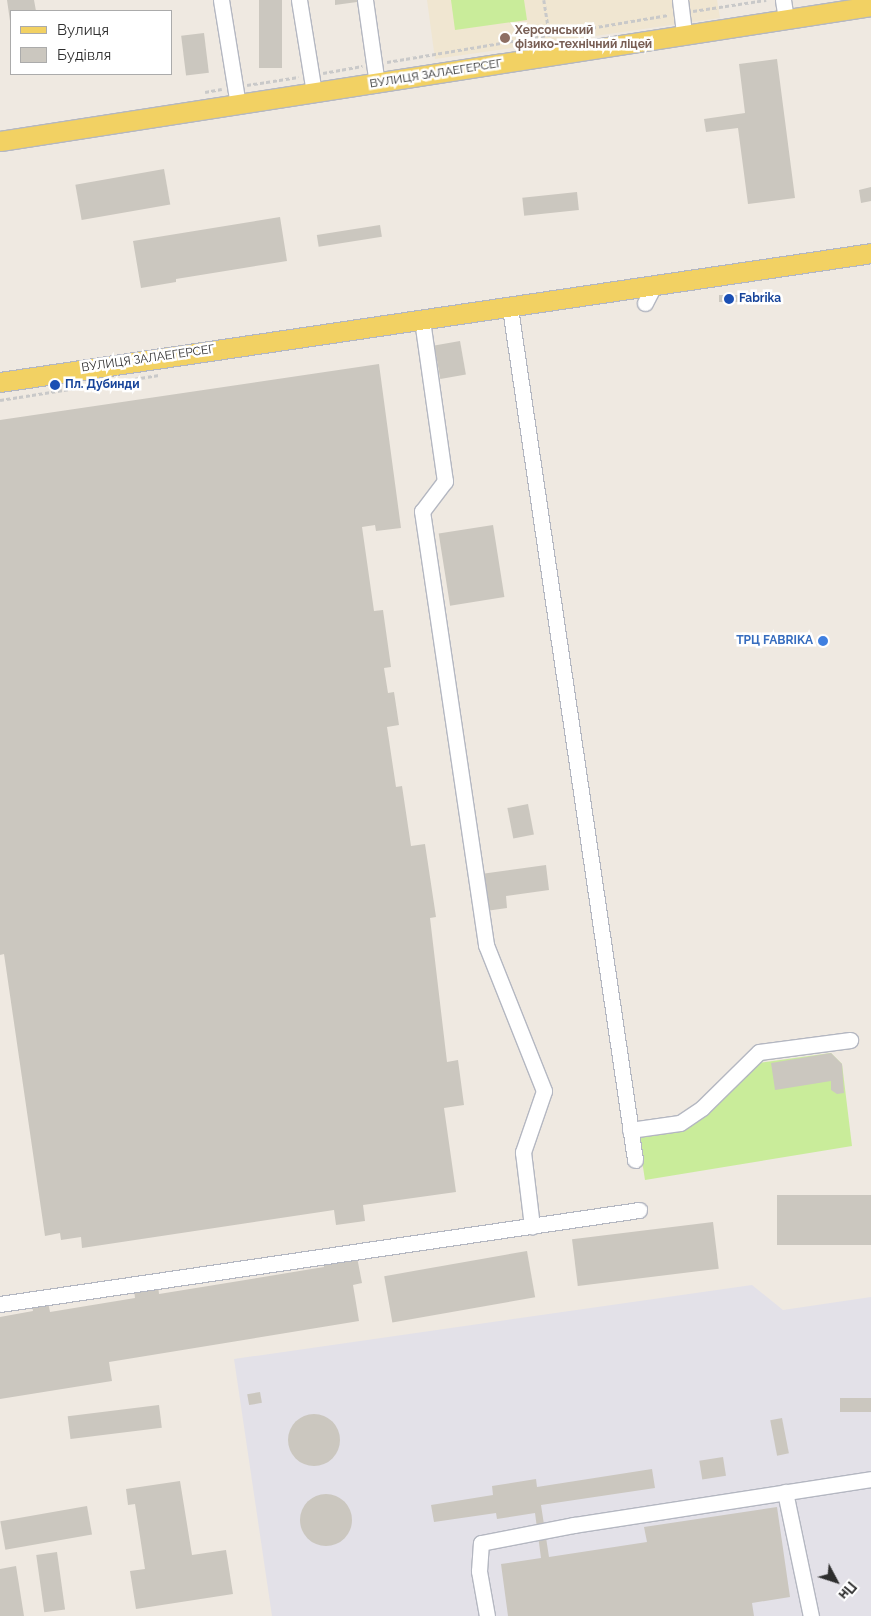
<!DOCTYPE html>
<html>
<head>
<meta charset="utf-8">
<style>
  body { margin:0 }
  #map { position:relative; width:871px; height:1616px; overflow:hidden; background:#efe9e1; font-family:Raleway,sans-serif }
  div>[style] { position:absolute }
  .industrial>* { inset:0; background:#e3e1e8 }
  .education>* { inset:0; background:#f0e6d1 }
  .pitch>* { inset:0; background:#c9ec9a }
  .building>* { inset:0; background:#cbc7bf; transform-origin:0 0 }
  .round { border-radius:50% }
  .path>* { height:2.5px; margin-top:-1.25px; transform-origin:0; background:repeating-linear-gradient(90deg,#c9c9c9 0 4px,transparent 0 6.5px) }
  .roads { filter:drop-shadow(1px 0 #b4b7c1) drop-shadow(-1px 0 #b4b7c1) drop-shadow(0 1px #b4b7c1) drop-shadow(0 -1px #b4b7c1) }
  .minor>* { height:15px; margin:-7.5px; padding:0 7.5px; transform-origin:7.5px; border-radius:7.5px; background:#fff }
  .major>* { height:19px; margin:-9.5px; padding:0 9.5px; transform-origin:9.5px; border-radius:9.5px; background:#f2d163 }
  .dots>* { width:14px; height:14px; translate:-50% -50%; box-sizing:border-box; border:2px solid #fff; border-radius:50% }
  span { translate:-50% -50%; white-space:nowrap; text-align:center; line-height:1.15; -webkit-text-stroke:5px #fff; paint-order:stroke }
  .education-label { font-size:12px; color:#785e54; font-weight:700 }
  .left { translate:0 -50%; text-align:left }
  .street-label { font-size:12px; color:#2e2e2e }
  .transit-label { font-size:12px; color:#164399; font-weight:700 }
  .shop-label { font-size:12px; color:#366cbe; font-weight:700 }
  .right { translate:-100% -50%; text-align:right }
  .legend { position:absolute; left:10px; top:10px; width:162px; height:65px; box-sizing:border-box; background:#fff; border:1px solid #ababab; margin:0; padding:6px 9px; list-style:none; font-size:15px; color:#2e2e2e }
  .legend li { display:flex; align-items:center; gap:10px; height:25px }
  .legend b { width:25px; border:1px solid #ababab }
  .north { position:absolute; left:811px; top:1556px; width:50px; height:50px; -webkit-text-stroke:4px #fff; paint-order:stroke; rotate:130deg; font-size:14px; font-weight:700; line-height:20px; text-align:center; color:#2e2e2e }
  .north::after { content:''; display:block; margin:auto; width:18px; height:22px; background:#2e2e2e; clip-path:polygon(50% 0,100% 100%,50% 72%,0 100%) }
</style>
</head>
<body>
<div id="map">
  <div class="industrial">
    <i style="clip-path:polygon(752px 1285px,783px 1310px,871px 1297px,871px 1616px,272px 1616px,234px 1359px)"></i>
  </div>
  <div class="education">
    <i style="clip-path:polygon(427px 0,717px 0,720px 18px,435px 59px)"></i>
  </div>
  <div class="pitch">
    <i style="clip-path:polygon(451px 0,524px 0,527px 20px,455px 30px)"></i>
    <i style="clip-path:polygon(831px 1053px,842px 1064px,852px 1146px,645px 1180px,638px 1135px,682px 1129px,710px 1113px,758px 1063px)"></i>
  </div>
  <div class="building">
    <i style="clip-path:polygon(7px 0,34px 0,36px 11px,11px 11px,10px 21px)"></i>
    <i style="left:259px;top:0;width:23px;height:68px"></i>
    <i style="clip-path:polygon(335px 0,357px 0,357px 2px,335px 5px)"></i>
    <i style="left:204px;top:33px;width:40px;height:23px;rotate:83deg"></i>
    <i style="clip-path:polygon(777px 59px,795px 198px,748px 204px,738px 128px,706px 132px,704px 119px,745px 113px,739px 64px)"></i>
    <i style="left:164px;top:169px;width:36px;height:90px;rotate:80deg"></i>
    <i style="clip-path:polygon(871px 187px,871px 201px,861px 203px,859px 190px)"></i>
    <i style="left:577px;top:192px;width:18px;height:55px;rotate:84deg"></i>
    <i style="clip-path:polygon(280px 217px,287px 261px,176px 279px,176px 282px,141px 288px,133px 241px)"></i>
    <i style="left:380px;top:225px;width:12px;height:64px;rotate:81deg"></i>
    <i style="left:738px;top:295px;width:7px;height:19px;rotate:90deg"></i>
    <i style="left:460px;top:341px;width:34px;height:26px;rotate:80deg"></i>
    <i style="clip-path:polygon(379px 364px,401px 528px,376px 531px,375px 525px,362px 527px,374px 611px,383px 610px,391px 667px,384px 668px,388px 693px,394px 692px,399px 725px,387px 727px,396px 787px,402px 786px,411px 846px,425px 844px,436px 917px,430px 918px,447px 1062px,458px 1060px,464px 1105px,444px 1108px,456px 1192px,363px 1205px,365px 1221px,336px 1225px,334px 1210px,82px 1248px,81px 1237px,61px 1240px,60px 1233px,45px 1236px,4px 954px,0 955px,0 420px)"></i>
    <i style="left:493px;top:525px;width:73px;height:55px;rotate:81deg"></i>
    <i style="left:528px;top:804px;width:31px;height:21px;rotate:79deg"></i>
    <i style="clip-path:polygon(546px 865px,549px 890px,506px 896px,507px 908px,486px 911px,481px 874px)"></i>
    <i style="clip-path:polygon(831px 1053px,842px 1064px,844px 1093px,837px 1094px,831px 1090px,831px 1081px,775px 1090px,771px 1063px)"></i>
    <i style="left:871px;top:1195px;width:50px;height:94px;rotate:90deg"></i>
    <i style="left:713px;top:1222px;width:47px;height:142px;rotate:83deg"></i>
    <i style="left:527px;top:1251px;width:47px;height:145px;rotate:80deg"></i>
    <i style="clip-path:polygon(357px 1257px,362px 1283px,353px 1285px,359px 1321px,109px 1362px,112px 1381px,0 1399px,0 1317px,33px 1311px,32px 1304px,48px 1302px,50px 1312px,135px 1298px,134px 1289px,158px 1285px,159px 1294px,324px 1267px,324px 1263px)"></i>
    <i style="left:260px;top:1392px;width:11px;height:13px;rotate:80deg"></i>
    <i style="left:871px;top:1398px;width:14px;height:31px;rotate:90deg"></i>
    <i style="left:159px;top:1405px;width:23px;height:92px;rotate:83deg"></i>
    <i class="round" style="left:288px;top:1414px;width:52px;height:52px"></i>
    <i style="left:782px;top:1418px;width:36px;height:12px;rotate:79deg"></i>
    <i style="left:723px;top:1457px;width:19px;height:24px;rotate:81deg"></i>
    <i style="clip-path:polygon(652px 1469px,655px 1488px,541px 1505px,549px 1557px,647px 1542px,644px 1527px,777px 1507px,790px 1597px,752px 1603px,754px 1616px,508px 1616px,501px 1564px,541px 1558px,535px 1513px,497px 1519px,496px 1513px,434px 1522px,431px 1505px,493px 1495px,492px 1486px,536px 1479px,537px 1487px)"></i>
    <i style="clip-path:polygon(180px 1481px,192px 1555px,226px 1550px,233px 1594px,136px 1609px,130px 1571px,145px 1569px,135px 1504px,128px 1505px,126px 1489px)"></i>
    <i class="round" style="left:300px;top:1494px;width:52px;height:52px"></i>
    <i style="left:87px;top:1506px;width:29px;height:88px;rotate:80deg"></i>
    <i style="left:57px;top:1552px;width:58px;height:21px;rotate:82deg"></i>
    <i style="clip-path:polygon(16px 1566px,24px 1616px,0 1616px,0 1569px)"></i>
  </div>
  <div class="path">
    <i style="left:544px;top:0;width:33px;rotate:81deg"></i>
    <i style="left:693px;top:11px;width:74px;rotate:-8.6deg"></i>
    <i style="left:387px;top:62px;width:285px;rotate:-9.5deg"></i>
    <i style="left:323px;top:73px;width:40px;rotate:-10deg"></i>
    <i style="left:247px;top:85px;width:52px;rotate:-8.9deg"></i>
    <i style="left:205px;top:92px;width:17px;rotate:-10deg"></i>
    <i style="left:0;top:400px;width:161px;rotate:-8.9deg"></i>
  </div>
  <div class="roads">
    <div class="minor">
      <i style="left:221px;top:0;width:106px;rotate:80.8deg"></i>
      <i style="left:299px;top:0;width:94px;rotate:80.8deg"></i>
      <i style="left:365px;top:0;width:85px;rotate:81.9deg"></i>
      <i style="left:680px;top:0;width:34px;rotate:83deg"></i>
      <i style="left:783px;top:0;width:19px;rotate:81deg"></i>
      <i style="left:645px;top:303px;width:20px;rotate:-63deg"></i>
      <i style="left:510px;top:308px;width:861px;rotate:81.65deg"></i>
      <i style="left:422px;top:320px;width:163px;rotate:81.9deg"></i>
      <i style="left:445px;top:481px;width:38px;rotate:127deg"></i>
      <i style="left:422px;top:511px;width:439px;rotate:81.6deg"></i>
      <i style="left:486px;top:945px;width:157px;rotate:68.3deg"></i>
      <i style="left:544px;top:1091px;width:65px;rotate:109deg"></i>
      <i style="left:523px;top:1152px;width:75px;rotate:83.1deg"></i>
      <i style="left:630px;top:1130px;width:50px;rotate:-8deg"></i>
      <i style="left:680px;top:1123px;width:27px;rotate:-34deg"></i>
      <i style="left:702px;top:1108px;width:80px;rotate:-44.5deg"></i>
      <i style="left:759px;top:1052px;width:92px;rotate:-7.5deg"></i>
      <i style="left:0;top:1304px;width:646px;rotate:-8.37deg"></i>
      <i style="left:785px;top:1492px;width:127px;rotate:78.2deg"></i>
      <i style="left:487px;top:1616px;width:46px;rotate:-100.1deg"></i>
      <i style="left:479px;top:1571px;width:28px;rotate:-86deg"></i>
      <i style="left:481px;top:1543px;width:95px;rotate:-11deg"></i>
      <i style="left:574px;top:1525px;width:301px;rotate:-8.8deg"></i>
    </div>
    <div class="major">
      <i style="left:0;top:141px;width:881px;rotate:-8.81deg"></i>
      <i style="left:0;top:382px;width:881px;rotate:-8.42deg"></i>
    </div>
  </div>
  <div class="dots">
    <i style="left:505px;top:38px;background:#8d6e63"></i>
    <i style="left:729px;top:299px;background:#1a4fb4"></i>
    <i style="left:55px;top:385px;background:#1a4fb4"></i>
    <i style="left:823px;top:641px;background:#3f7fe0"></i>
  </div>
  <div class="education-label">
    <span class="left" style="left:515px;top:38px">Херсонський<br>фізико-технічний ліцей</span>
  </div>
  <div class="street-label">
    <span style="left:436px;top:74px;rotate:-9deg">ВУЛИЦЯ ЗАЛАЕГЕРСЕГ</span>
    <span style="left:148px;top:359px;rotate:-8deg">ВУЛИЦЯ ЗАЛАЕГЕРСЕГ</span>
  </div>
  <div class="transit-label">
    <span class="left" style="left:739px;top:299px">Fabrika</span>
    <span class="left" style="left:65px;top:385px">Пл. Дубинди</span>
  </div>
  <div class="shop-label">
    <span class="right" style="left:813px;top:641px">ТРЦ FABRIKA</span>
  </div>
  <ul class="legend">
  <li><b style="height:6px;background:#f2d163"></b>Вулиця</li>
  <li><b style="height:14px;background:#cbc7bf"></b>Будівля</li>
  </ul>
  <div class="north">Пн</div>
</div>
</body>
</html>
